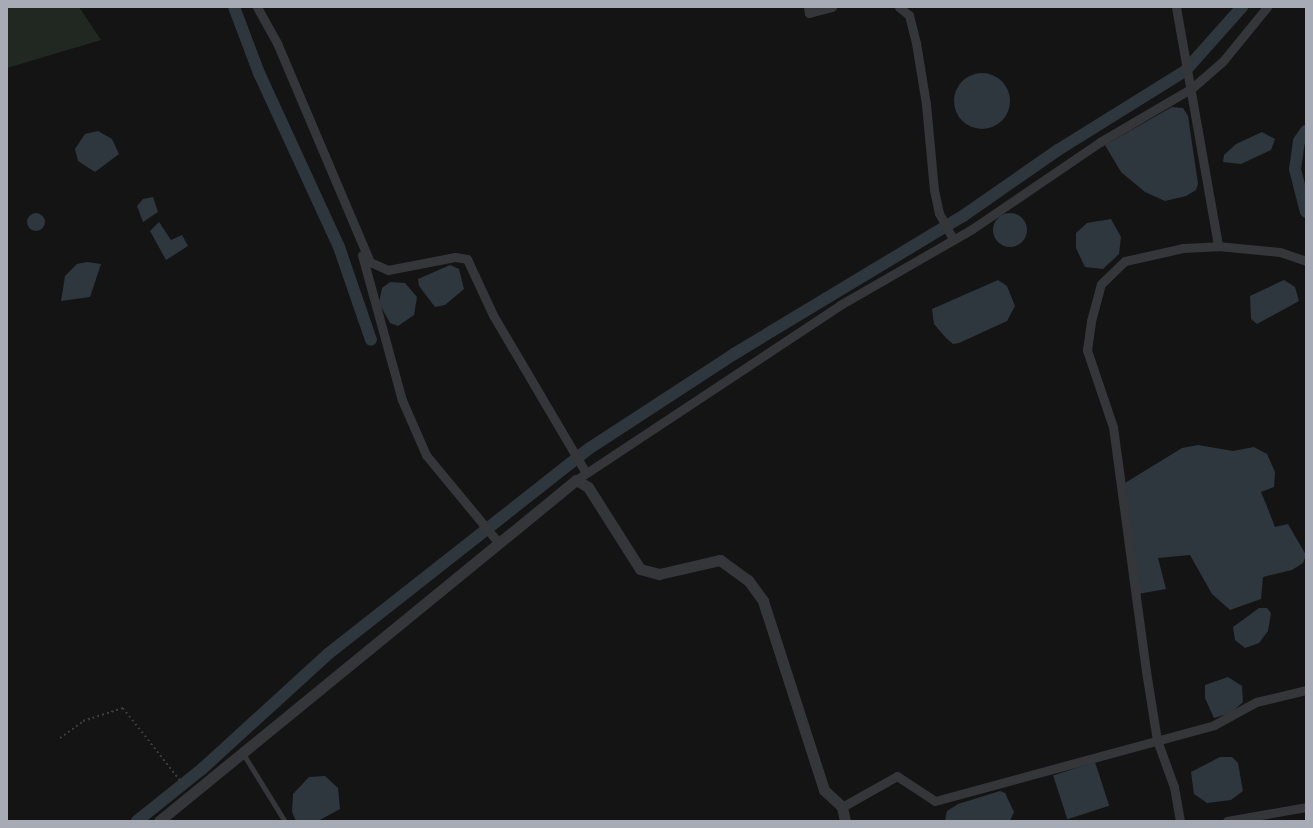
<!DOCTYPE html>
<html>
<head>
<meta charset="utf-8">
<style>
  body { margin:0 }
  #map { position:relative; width:1313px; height:828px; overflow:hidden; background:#141415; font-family:Karla,sans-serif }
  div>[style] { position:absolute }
  .green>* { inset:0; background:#202821 }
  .water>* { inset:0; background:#2e373d; transform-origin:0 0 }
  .round { border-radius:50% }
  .canal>* { height:12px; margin:-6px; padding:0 6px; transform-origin:6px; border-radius:6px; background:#2e373d }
  .path>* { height:2px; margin-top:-1px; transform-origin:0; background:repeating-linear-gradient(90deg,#3b3d41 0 2px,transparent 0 5px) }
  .service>* { height:4.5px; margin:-2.25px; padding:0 2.25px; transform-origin:2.25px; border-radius:2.25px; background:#35363a }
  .minor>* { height:9px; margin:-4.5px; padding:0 4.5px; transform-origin:4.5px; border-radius:4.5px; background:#35363a }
  .tertiary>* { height:11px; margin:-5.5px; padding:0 5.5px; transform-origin:5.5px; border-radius:5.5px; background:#35363a }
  span { translate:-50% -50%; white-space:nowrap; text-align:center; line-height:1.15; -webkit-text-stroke:3px #0f0f10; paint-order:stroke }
  .frame { position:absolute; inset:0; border:8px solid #a6abb5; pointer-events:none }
</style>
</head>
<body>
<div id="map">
  <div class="green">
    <i style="clip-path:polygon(7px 7px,79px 7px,101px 40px,7px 68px)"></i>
  </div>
  <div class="water">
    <i class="round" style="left:954px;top:73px;width:56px;height:56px"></i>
    <i style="clip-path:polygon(1172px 107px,1183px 108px,1188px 116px,1198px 184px,1196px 190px,1186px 196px,1165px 201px,1145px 192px,1121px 172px,1105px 145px)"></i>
    <i style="clip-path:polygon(98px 131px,112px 139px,119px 154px,95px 172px,78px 161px,75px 149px,85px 134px)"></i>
    <i style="clip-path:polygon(1262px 132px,1275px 139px,1271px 150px,1241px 164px,1223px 162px,1224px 155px,1236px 144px)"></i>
    <i style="clip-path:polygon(153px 197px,158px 212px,143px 222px,137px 206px,143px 199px)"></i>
    <i class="round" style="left:993px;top:213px;width:34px;height:34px"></i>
    <i class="round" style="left:27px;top:213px;width:18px;height:18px"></i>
    <i style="clip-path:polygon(1111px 219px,1121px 237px,1119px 254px,1103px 269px,1085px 267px,1076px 248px,1076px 233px,1087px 223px)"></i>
    <i style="clip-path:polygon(159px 222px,171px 240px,182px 235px,188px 246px,166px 260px,150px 231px)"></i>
    <i style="clip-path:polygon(87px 262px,101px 264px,90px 297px,61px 301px,65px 276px,77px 264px)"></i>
    <i style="clip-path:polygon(450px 265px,459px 269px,464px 289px,445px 305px,435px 307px,419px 286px,418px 279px)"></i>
    <i style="clip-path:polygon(998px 280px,1007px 286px,1015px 306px,1007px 321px,959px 343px,953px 344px,946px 338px,934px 324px,932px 309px)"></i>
    <i style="clip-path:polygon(1284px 280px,1295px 287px,1299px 301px,1257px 324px,1251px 319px,1250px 296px)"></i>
    <i style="clip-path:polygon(390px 282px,405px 283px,417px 297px,414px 315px,398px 326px,390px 323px,379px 303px,382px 288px)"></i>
    <i style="clip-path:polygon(1198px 445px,1233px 451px,1254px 447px,1267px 454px,1275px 472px,1274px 487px,1261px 492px,1266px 504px,1275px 527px,1288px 524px,1306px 555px,1303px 563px,1292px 570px,1263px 577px,1261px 599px,1230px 610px,1212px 594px,1190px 555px,1158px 558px,1166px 589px,1138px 594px,1125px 483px,1182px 448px)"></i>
    <i style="clip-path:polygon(1259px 608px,1267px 608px,1271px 613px,1268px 631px,1259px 643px,1245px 648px,1235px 640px,1233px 627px)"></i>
    <i style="clip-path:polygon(1228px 677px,1242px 686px,1243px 702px,1231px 713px,1214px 718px,1205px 698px,1205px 685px)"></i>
    <i style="clip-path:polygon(1220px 757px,1232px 757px,1238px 763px,1243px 791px,1231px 800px,1207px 803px,1194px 794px,1191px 772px)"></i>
    <i style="left:1095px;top:762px;width:46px;height:44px;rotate:72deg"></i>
    <i style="clip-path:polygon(325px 776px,338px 788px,340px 809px,318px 821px,296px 821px,292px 812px,293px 794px,309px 777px)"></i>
    <i style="clip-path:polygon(1000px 791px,1005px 793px,1014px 812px,1010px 821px,945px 821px,947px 811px,958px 804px)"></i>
  </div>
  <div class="canal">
    <i style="left:234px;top:7px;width:71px;rotate:69.3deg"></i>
    <i style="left:259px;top:73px;width:192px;rotate:65.3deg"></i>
    <i style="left:339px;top:247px;width:98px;rotate:71deg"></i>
    <i style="left:1306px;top:131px;width:12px;rotate:125deg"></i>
    <i style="left:1299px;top:141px;width:28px;rotate:98deg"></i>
    <i style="left:1295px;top:169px;width:44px;rotate:75.7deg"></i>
    <i style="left:137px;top:821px;width:83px;rotate:-38.7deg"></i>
    <i style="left:202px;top:769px;width:171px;rotate:-42.4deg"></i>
    <i style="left:328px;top:654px;width:333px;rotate:-38.2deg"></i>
    <i style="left:590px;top:448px;width:172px;rotate:-33.1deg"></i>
    <i style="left:734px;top:354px;width:267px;rotate:-31.1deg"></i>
    <i style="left:963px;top:216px;width:116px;rotate:-34.8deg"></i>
    <i style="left:1058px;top:150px;width:150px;rotate:-31.9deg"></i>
    <i style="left:1185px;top:71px;width:86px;rotate:-48.3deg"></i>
  </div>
  <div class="path">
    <i style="left:60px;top:738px;width:29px;rotate:-36deg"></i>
    <i style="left:83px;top:721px;width:42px;rotate:-18deg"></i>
    <i style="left:123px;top:708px;width:100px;rotate:51.9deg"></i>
  </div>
  <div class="service">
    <i style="left:243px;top:753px;width:80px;rotate:58.3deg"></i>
  </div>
  <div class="minor">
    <i style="left:257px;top:7px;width:41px;rotate:60.9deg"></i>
    <i style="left:277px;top:43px;width:238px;rotate:67deg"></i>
    <i style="left:370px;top:262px;width:20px;rotate:24deg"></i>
    <i style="left:388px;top:270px;width:68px;rotate:-11deg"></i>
    <i style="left:455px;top:257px;width:12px;rotate:9deg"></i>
    <i style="left:467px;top:259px;width:62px;rotate:65.1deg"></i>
    <i style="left:493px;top:315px;width:183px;rotate:59.5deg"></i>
    <i style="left:808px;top:7px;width:6px;rotate:81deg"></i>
    <i style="left:809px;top:13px;width:24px;rotate:-15deg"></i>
    <i style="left:899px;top:7px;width:13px;rotate:39deg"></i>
    <i style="left:909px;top:15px;width:29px;rotate:76deg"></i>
    <i style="left:916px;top:43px;width:62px;rotate:80.7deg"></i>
    <i style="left:926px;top:104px;width:86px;rotate:84.7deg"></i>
    <i style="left:934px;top:190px;width:24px;rotate:78deg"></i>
    <i style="left:939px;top:213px;width:30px;rotate:62deg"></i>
    <i style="left:1176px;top:7px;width:243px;rotate:80deg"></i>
    <i style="left:362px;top:255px;width:150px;rotate:74.6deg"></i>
    <i style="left:402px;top:400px;width:60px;rotate:66.4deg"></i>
    <i style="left:426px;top:455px;width:113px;rotate:50.4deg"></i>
    <i style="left:576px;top:480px;width:317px;rotate:-33.5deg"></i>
    <i style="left:840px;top:305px;width:152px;rotate:-29.9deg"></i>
    <i style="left:972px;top:229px;width:155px;rotate:-34.2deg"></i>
    <i style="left:1100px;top:142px;width:107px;rotate:-30.4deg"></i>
    <i style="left:1192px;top:88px;width:41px;rotate:-41.1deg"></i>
    <i style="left:1223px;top:61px;width:70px;rotate:-50.8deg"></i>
    <i style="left:842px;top:807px;width:63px;rotate:-29.4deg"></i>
    <i style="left:897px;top:776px;width:45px;rotate:33.3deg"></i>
    <i style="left:935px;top:801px;width:289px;rotate:-15.2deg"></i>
    <i style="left:1214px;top:725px;width:48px;rotate:-28.7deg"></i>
    <i style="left:1256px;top:702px;width:51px;rotate:-13.5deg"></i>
    <i style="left:1180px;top:821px;width:35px;rotate:-100deg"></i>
    <i style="left:1174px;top:787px;width:50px;rotate:-109.9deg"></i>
    <i style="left:1157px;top:740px;width:70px;rotate:-99.1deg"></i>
    <i style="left:1146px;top:671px;width:246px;rotate:-97.7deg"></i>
    <i style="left:1113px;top:427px;width:81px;rotate:-108.7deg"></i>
    <i style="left:1087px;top:350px;width:29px;rotate:-82deg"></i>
    <i style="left:1091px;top:321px;width:38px;rotate:-75deg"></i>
    <i style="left:1101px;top:284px;width:33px;rotate:-44deg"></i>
    <i style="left:1125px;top:261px;width:59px;rotate:-12.6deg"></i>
    <i style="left:1183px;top:248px;width:35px;rotate:-3deg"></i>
    <i style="left:1218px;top:246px;width:62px;rotate:5.5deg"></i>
    <i style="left:1280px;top:252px;width:28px;rotate:19deg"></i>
    <i style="left:1227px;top:821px;width:80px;rotate:-10deg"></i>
  </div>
  <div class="tertiary">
    <i style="left:159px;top:821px;width:539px;rotate:-39.27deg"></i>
    <i style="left:576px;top:480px;width:14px;rotate:30deg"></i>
    <i style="left:588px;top:487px;width:97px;rotate:57.6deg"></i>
    <i style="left:640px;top:569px;width:20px;rotate:15deg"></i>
    <i style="left:659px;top:574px;width:63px;rotate:-12.9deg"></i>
    <i style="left:720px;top:560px;width:34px;rotate:36deg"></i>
    <i style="left:748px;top:580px;width:26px;rotate:54deg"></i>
    <i style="left:763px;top:601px;width:199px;rotate:72.1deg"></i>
    <i style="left:824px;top:790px;width:25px;rotate:43deg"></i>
    <i style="left:842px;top:807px;width:14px;rotate:78deg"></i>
  </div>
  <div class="frame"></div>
</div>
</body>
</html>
